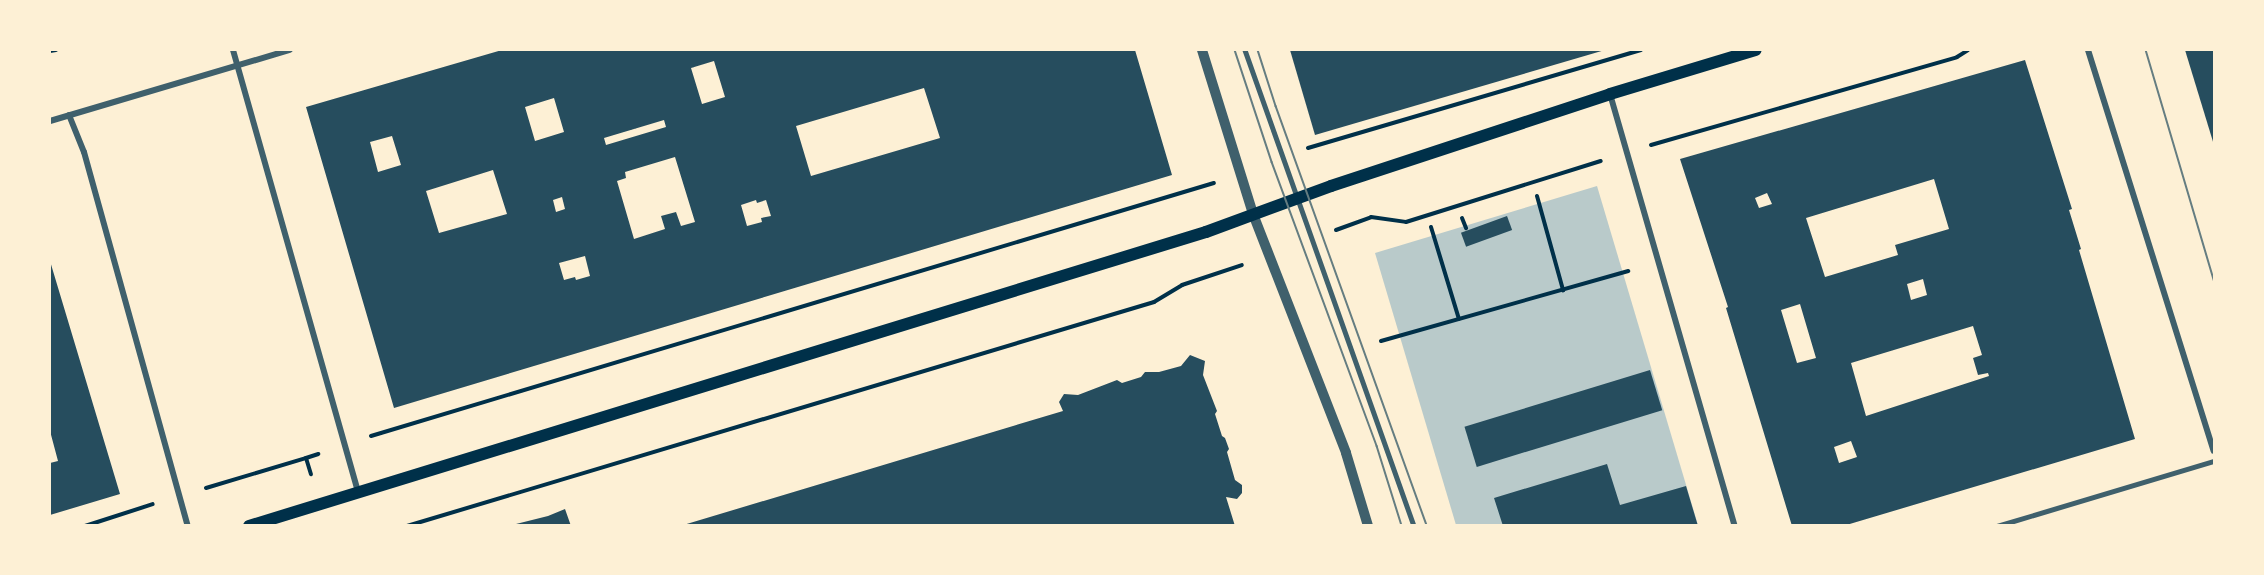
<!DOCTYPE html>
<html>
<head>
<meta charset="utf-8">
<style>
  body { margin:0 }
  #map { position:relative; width:2264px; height:575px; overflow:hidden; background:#fdf0d5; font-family:"Archivo Narrow",sans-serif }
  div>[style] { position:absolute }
  .green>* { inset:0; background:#b9caca }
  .building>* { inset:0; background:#264d5e; transform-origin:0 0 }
  .path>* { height:4px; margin:-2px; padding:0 2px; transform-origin:2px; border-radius:2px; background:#003049 }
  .service>* { height:4.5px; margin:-2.25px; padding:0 2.25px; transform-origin:2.25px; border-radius:2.25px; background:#3f606c }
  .minor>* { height:6px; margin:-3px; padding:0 3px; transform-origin:3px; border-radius:3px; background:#3f606c }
  .tertiary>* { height:10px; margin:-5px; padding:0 5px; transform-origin:5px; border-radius:5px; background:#3f606c }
  .secondary>* { height:12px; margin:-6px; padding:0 6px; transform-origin:6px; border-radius:6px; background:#003049 }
  .tram>* { height:1.5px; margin:-0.75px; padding:0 0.75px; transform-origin:0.75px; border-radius:0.75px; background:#657d81 }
  span { translate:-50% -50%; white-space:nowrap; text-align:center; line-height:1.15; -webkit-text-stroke:6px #fdf0d5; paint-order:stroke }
  .frame { position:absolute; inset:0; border:51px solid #fdf0d5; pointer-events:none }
</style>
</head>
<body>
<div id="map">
  <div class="green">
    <i style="clip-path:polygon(1597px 186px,1698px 525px,1456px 525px,1375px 253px)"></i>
  </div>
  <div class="building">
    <i style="clip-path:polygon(evenodd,502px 50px,1135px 50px,1172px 175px,394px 408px,306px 107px,502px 50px,714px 61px,725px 97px,702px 104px,691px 68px,714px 61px,502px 50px,924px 88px,940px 138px,811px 176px,796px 126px,924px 88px,502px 50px,554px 98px,564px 132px,535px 141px,525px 107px,554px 98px,502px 50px,664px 120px,666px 127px,606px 145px,604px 138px,664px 120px,502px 50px,392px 136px,401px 165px,378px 172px,370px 142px,392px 136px,502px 50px,675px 157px,695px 222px,681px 226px,676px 212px,661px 216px,665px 229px,634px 239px,617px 181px,626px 178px,625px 172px,675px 157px,502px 50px,493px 170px,507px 214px,439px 233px,426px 191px,493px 170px,502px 50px,562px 197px,565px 209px,556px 212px,553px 200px,562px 197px,502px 50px,756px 200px,757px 203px,766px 200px,771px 216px,761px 218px,762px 222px,747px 226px,741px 205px,756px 200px,502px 50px,585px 256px,590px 276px,576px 280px,575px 277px,564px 280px,559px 263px,585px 256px)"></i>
    <i style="clip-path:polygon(1290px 50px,1605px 50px,1315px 135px)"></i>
    <i style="clip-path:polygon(2185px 50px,2214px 50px,2214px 145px)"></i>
    <i style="clip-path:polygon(evenodd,2025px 60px,2072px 209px,2069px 210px,2081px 249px,2079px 250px,2135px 439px,1843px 526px,1792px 526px,1726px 308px,1728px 307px,1680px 159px,2025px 60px,1934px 179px,1949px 229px,1895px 245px,1898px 255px,1825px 277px,1806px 218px,1934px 179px,2025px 60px,1767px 193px,1772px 204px,1759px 208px,1755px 198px,1767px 193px,2025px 60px,1923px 279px,1927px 295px,1911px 300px,1907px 284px,1923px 279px,2025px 60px,1800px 304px,1816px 358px,1797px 363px,1781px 310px,1800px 304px,2025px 60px,1973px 326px,1982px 355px,1973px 358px,1978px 375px,1988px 373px,1989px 376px,1866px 416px,1851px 363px,1973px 326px,2025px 60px,1851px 441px,1857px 457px,1839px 463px,1834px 447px,1851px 441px)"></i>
    <i style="left:1507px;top:216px;width:15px;height:49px;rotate:70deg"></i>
    <i style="clip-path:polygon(50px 261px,120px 494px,50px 515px,50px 463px,58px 461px,50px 431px)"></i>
    <i style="clip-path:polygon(1190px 355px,1205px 361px,1203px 375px,1217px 411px,1215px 414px,1222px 436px,1225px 438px,1229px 449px,1227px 452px,1235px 480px,1242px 485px,1242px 493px,1237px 499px,1226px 497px,1235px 526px,680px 526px,1063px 411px,1059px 402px,1064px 394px,1078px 395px,1117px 380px,1122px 383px,1141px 377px,1145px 372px,1159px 372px,1181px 366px)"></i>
    <i style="left:1650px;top:370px;width:42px;height:194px;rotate:73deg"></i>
    <i style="clip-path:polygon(1607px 464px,1620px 505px,1686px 486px,1698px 526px,1503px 526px,1494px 498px)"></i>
    <i style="clip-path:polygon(565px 509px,571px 526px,508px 526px,548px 516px)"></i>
  </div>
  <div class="path">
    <i style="left:50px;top:51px;width:6px;rotate:-9deg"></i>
    <i style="left:1651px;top:145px;width:318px;rotate:-16deg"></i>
    <i style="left:1957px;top:57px;width:13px;rotate:-32deg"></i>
    <i style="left:1308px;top:148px;width:347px;rotate:-16.4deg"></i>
    <i style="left:1537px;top:196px;width:98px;rotate:74.5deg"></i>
    <i style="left:1462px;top:218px;width:11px;rotate:68deg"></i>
    <i style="left:1431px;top:227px;width:96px;rotate:73.1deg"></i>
    <i style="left:1336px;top:230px;width:37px;rotate:-20deg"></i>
    <i style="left:1371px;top:217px;width:35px;rotate:8deg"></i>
    <i style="left:1406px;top:222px;width:204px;rotate:-17.4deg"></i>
    <i style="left:1381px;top:341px;width:257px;rotate:-15.8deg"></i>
    <i style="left:371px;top:436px;width:880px;rotate:-16.71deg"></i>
    <i style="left:306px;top:458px;width:13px;rotate:-18deg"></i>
    <i style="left:206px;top:488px;width:104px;rotate:-16.7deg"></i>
    <i style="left:306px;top:458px;width:17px;rotate:73deg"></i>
    <i style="left:85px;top:526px;width:71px;rotate:-17.9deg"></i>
    <i style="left:407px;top:526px;width:780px;rotate:-16.69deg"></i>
    <i style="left:1154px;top:302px;width:33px;rotate:-31deg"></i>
    <i style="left:1182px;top:285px;width:63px;rotate:-18.4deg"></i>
  </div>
  <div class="service">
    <i style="left:1245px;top:50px;width:505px;rotate:70.45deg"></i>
    <i style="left:1997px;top:526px;width:227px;rotate:-16.7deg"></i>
  </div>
  <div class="minor">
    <i style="left:233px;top:50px;width:459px;rotate:74.2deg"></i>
    <i style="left:2088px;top:50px;width:420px;rotate:72.6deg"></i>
    <i style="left:1610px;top:94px;width:450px;rotate:73.9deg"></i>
    <i style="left:69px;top:115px;width:40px;rotate:68deg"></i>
    <i style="left:84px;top:152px;width:388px;rotate:74.5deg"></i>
    <i style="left:50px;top:121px;width:250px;rotate:-16.5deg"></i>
  </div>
  <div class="tertiary">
    <i style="left:1202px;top:50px;width:172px;rotate:72.7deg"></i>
    <i style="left:1253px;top:214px;width:256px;rotate:68.7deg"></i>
    <i style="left:1346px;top:453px;width:76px;rotate:73.2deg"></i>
  </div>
  <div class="secondary">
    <i style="left:249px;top:526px;width:1001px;rotate:-17.08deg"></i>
    <i style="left:1206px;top:232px;width:133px;rotate:-20.2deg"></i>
    <i style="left:1331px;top:186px;width:294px;rotate:-18.2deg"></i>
    <i style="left:1610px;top:94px;width:152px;rotate:-16.8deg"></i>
  </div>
  <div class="tram">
    <i style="left:1235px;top:50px;width:118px;rotate:71.7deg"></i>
    <i style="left:1272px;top:162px;width:303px;rotate:69.7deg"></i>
    <i style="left:1377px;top:446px;width:84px;rotate:72.6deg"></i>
    <i style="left:1258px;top:50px;width:59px;rotate:72.2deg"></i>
    <i style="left:1276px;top:106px;width:446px;rotate:70.2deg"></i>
    <i style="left:2146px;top:50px;width:240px;rotate:73.5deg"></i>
  </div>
  <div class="frame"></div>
</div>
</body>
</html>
